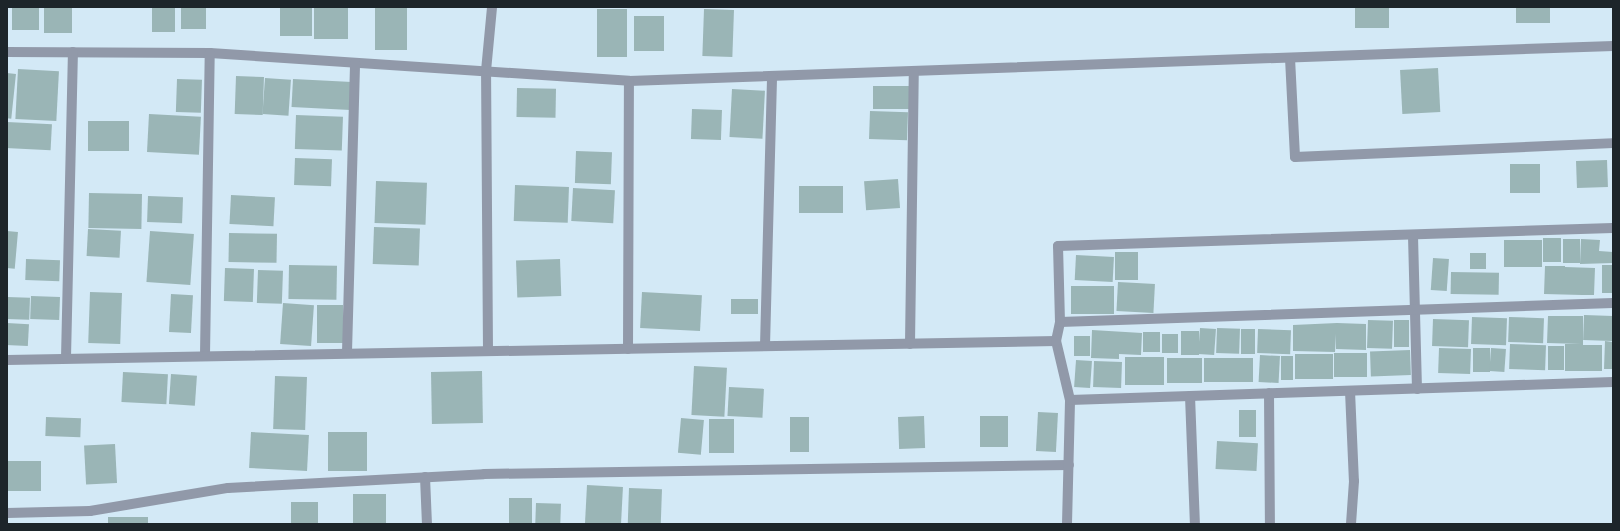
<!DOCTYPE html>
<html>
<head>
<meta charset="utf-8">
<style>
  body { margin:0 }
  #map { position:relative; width:1620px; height:531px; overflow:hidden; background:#d3e9f6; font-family:"Varela Round",sans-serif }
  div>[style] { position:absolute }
  .building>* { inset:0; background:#9ab5b6; transform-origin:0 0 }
  .minor>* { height:10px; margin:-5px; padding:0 5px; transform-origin:5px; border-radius:5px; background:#9199a9 }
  span { translate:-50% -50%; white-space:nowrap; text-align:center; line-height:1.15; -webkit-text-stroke:3px #e7f5fd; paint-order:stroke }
  .frame { position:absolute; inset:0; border:8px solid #1d252a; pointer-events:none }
</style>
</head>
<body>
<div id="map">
  <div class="building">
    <i style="left:12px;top:7px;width:27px;height:23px"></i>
    <i style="left:44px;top:7px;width:28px;height:26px"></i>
    <i style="left:152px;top:7px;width:23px;height:25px"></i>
    <i style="left:181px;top:7px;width:25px;height:22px"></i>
    <i style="left:280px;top:7px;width:32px;height:29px"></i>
    <i style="left:314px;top:7px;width:34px;height:32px"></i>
    <i style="left:375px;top:7px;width:32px;height:43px"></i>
    <i style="left:1355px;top:7px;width:34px;height:21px"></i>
    <i style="left:1516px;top:7px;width:34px;height:16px"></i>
    <i style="left:597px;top:9px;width:30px;height:48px"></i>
    <i style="left:704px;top:9px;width:30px;height:47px;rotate:2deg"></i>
    <i style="left:634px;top:16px;width:30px;height:35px"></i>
    <i style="left:1438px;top:68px;width:44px;height:38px;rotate:87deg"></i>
    <i style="left:18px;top:69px;width:41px;height:50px;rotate:3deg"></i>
    <i style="left:7px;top:73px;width:9px;height:45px;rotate:6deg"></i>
    <i style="left:236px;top:76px;width:28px;height:38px;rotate:2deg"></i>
    <i style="left:265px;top:78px;width:26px;height:36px;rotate:4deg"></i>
    <i style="left:177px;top:79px;width:25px;height:33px;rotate:2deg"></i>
    <i style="left:293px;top:79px;width:59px;height:28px;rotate:3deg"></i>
    <i style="left:873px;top:86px;width:37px;height:23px"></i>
    <i style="left:517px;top:88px;width:39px;height:29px;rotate:1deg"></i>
    <i style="left:732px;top:89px;width:33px;height:48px;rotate:3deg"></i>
    <i style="left:692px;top:109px;width:30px;height:30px;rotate:2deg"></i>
    <i style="left:870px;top:111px;width:38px;height:28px;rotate:2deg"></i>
    <i style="left:149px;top:114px;width:52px;height:38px;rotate:3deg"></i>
    <i style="left:296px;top:115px;width:47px;height:34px;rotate:2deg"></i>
    <i style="left:88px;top:121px;width:41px;height:30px"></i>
    <i style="left:7px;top:122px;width:45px;height:26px;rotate:3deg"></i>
    <i style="left:576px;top:151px;width:36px;height:32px;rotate:2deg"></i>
    <i style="left:295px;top:158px;width:37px;height:27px;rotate:2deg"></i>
    <i style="left:1607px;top:160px;width:27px;height:31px;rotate:88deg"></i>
    <i style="left:1540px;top:164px;width:29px;height:30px;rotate:90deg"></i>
    <i style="left:898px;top:179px;width:29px;height:34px;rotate:86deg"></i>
    <i style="left:376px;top:181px;width:51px;height:42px;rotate:2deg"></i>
    <i style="left:515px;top:185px;width:54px;height:36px;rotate:2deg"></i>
    <i style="left:799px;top:186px;width:44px;height:27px"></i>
    <i style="left:573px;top:188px;width:42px;height:33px;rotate:3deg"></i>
    <i style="left:89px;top:193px;width:53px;height:35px;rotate:1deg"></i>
    <i style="left:231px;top:195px;width:44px;height:29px;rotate:3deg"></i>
    <i style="left:148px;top:196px;width:35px;height:26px;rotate:2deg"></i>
    <i style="left:374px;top:227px;width:46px;height:37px;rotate:2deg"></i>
    <i style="left:88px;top:229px;width:33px;height:27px;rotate:3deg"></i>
    <i style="left:7px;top:231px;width:11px;height:37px;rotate:5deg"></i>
    <i style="left:150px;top:231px;width:44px;height:51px;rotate:4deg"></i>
    <i style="left:229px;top:233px;width:48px;height:29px;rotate:1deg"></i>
    <i style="left:1543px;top:238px;width:18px;height:24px"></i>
    <i style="left:1563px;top:239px;width:17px;height:24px"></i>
    <i style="clip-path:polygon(1581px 239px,1600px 240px,1599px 251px,1613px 252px,1613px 263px,1580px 264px)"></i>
    <i style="left:1504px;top:240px;width:38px;height:27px"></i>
    <i style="left:1115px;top:252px;width:23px;height:28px"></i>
    <i style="left:1470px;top:253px;width:16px;height:16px"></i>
    <i style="left:1076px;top:255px;width:38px;height:25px;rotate:3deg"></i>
    <i style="left:1433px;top:258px;width:16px;height:32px;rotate:4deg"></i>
    <i style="left:26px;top:259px;width:34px;height:21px;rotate:2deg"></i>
    <i style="left:560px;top:259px;width:37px;height:44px;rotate:88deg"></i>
    <i style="left:289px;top:265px;width:48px;height:34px;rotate:1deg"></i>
    <i style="left:1602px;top:265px;width:11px;height:28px"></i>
    <i style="clip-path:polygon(1545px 266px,1565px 266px,1565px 275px,1565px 267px,1595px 268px,1594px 295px,1582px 295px,1582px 285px,1582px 295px,1544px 294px)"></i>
    <i style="left:225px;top:268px;width:29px;height:33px;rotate:2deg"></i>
    <i style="left:258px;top:270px;width:25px;height:33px;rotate:2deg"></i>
    <i style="left:1451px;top:272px;width:48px;height:22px;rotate:1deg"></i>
    <i style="left:1118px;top:282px;width:37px;height:29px;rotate:3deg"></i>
    <i style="left:1071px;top:286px;width:43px;height:28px"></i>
    <i style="left:90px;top:292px;width:32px;height:51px;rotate:2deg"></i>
    <i style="left:642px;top:292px;width:60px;height:36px;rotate:3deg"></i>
    <i style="left:171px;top:294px;width:22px;height:38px;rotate:3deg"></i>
    <i style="left:31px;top:296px;width:29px;height:23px;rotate:2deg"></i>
    <i style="left:7px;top:297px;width:23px;height:22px;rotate:2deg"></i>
    <i style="left:731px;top:299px;width:27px;height:15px"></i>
    <i style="left:283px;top:303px;width:31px;height:41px;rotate:4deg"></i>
    <i style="left:317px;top:305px;width:26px;height:38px"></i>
    <i style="left:1584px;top:315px;width:29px;height:25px;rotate:2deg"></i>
    <i style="clip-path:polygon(1548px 316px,1583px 316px,1583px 345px,1602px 345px,1602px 371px,1565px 371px,1565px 344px,1581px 344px,1547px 343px)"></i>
    <i style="left:1472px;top:317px;width:35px;height:27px;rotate:2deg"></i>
    <i style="left:1509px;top:317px;width:35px;height:25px;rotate:2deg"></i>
    <i style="left:1433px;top:319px;width:36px;height:27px;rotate:2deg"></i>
    <i style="left:1368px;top:320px;width:25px;height:28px;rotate:2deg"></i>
    <i style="left:1394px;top:320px;width:15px;height:27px"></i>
    <i style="left:7px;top:323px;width:22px;height:22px;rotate:3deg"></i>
    <i style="clip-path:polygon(1337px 323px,1366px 324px,1366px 350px,1336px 349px,1336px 334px,1335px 352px,1293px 351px,1293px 325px)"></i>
    <i style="left:1200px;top:328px;width:16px;height:26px;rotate:4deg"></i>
    <i style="left:1217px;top:328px;width:23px;height:25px;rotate:2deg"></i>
    <i style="left:1241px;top:329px;width:14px;height:25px"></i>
    <i style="left:1258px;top:329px;width:33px;height:24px;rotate:2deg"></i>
    <i style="clip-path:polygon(1092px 330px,1142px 333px,1141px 355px,1119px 354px,1119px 346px,1119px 359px,1091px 358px)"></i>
    <i style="left:1181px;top:331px;width:18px;height:24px"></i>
    <i style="left:1143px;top:332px;width:17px;height:20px"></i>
    <i style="left:1162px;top:334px;width:16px;height:19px"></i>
    <i style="left:1074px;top:336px;width:16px;height:20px"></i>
    <i style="clip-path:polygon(1605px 341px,1613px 342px,1613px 369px,1604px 369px)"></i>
    <i style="left:1510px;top:344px;width:36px;height:25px;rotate:2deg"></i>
    <i style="left:1548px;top:346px;width:16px;height:24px"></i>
    <i style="left:1439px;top:348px;width:32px;height:25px;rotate:2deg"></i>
    <i style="left:1473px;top:348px;width:17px;height:24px"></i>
    <i style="left:1491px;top:348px;width:15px;height:23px;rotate:4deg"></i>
    <i style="left:1410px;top:350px;width:25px;height:40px;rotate:88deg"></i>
    <i style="left:1334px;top:353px;width:33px;height:24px"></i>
    <i style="left:1295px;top:354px;width:38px;height:25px"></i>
    <i style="left:1260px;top:355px;width:20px;height:27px;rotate:3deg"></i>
    <i style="left:1281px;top:356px;width:12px;height:24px"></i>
    <i style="left:1125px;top:357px;width:39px;height:28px"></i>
    <i style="left:1167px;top:358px;width:35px;height:25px"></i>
    <i style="left:1204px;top:358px;width:49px;height:24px"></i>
    <i style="left:1076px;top:360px;width:16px;height:27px;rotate:4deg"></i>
    <i style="left:1094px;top:361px;width:28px;height:26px;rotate:2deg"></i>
    <i style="left:694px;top:366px;width:33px;height:49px;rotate:3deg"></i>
    <i style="left:482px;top:371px;width:52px;height:51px;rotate:89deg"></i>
    <i style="left:123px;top:372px;width:45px;height:30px;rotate:3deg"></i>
    <i style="left:171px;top:374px;width:26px;height:30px;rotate:4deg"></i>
    <i style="left:275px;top:376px;width:32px;height:53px;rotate:2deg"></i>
    <i style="left:729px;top:387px;width:35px;height:29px;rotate:3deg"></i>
    <i style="left:1239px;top:410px;width:17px;height:27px"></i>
    <i style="left:1038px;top:412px;width:20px;height:39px;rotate:3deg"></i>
    <i style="left:924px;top:416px;width:32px;height:26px;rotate:88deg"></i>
    <i style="left:980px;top:416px;width:28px;height:31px"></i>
    <i style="left:46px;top:417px;width:35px;height:19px;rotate:2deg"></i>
    <i style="left:790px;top:417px;width:19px;height:35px"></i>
    <i style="left:681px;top:418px;width:23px;height:35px;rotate:5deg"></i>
    <i style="left:709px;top:419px;width:25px;height:34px"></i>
    <i style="left:251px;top:432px;width:58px;height:36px;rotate:3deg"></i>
    <i style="left:328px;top:432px;width:39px;height:39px"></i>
    <i style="left:1217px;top:441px;width:41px;height:28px;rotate:3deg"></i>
    <i style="left:115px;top:444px;width:39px;height:31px;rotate:87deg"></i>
    <i style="left:7px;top:461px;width:34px;height:30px"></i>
    <i style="left:587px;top:485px;width:36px;height:39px;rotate:3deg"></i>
    <i style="left:629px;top:488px;width:33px;height:36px;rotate:2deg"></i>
    <i style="left:353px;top:494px;width:33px;height:30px"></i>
    <i style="left:509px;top:498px;width:23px;height:26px"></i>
    <i style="left:318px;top:502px;width:22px;height:27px;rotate:90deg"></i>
    <i style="left:536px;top:503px;width:25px;height:21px;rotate:2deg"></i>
    <i style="left:108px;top:517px;width:40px;height:7px"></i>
  </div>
  <div class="minor">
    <i style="left:7px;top:52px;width:203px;rotate:0.3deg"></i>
    <i style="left:210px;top:53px;width:420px;rotate:3.8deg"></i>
    <i style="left:629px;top:81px;width:985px;rotate:-2.04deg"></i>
    <i style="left:1290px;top:58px;width:99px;rotate:87.1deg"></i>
    <i style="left:1295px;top:157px;width:318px;rotate:-2.5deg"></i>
    <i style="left:1413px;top:236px;width:153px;rotate:88.5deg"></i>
    <i style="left:1060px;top:322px;width:553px;rotate:-1.97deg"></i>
    <i style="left:910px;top:344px;width:273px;rotate:-89.2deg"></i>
    <i style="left:765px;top:346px;width:270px;rotate:-88.5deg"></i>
    <i style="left:628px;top:349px;width:268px;rotate:-89.8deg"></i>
    <i style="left:488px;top:351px;width:280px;rotate:-90.4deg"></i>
    <i style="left:486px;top:71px;width:64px;rotate:-84.6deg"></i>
    <i style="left:347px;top:352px;width:289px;rotate:-88.4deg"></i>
    <i style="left:205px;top:355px;width:302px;rotate:-89.1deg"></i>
    <i style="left:66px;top:358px;width:306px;rotate:-88.7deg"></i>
    <i style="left:7px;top:360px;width:1049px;rotate:-1.04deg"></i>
    <i style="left:1350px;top:391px;width:90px;rotate:87.5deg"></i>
    <i style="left:1354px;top:481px;width:43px;rotate:94deg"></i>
    <i style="left:1269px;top:393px;width:131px;rotate:89.6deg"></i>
    <i style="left:1190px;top:396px;width:128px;rotate:87.8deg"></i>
    <i style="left:1070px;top:400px;width:543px;rotate:-1.9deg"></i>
    <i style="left:425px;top:477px;width:47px;rotate:87.6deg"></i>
    <i style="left:7px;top:513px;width:83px;rotate:-1.4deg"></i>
    <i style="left:90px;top:511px;width:140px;rotate:-9.5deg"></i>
    <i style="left:228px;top:488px;width:256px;rotate:-3.1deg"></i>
    <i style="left:484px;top:474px;width:585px;rotate:-0.88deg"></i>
    <i style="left:1067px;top:524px;width:124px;rotate:-88.6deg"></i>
    <i style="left:1070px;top:400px;width:61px;rotate:-103.3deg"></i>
    <i style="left:1056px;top:341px;width:19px;rotate:-78deg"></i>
    <i style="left:1060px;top:322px;width:76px;rotate:-91.5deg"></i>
    <i style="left:1058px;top:246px;width:555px;rotate:-1.86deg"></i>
  </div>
  <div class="frame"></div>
</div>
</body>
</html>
